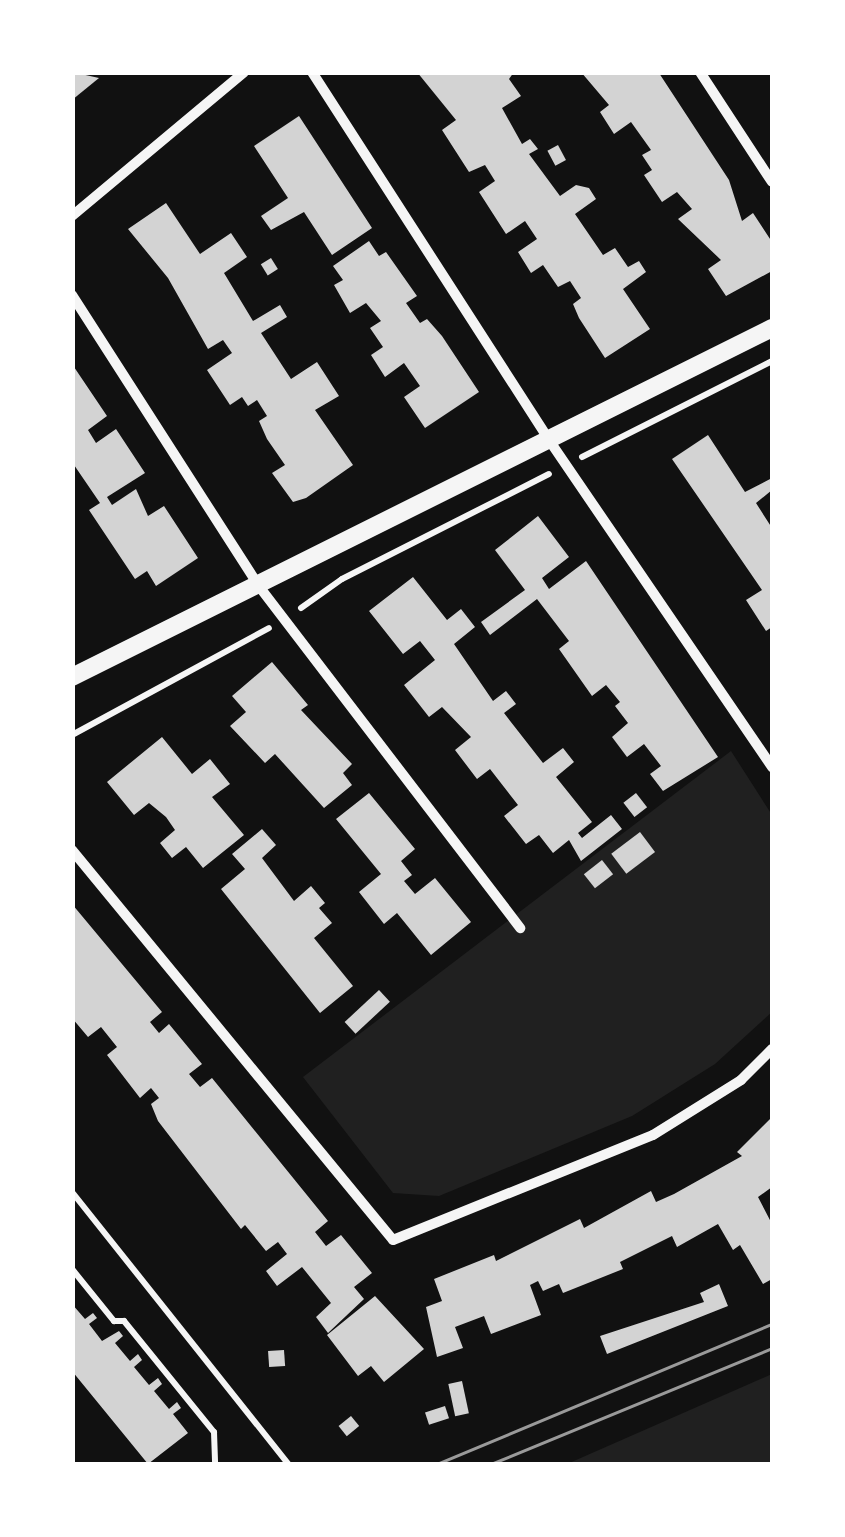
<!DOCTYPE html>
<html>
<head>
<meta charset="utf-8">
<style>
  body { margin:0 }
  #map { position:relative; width:845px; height:1537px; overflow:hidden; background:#111; font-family:Barlow,sans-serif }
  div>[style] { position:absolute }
  .green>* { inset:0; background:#202020 }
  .building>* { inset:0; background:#d3d3d3; transform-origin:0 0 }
  .path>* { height:6px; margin:-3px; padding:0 3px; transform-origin:3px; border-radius:3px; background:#f5f5f5 }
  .minor>* { height:10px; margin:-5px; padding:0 5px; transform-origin:5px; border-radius:5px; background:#f5f5f5 }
  .tertiary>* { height:18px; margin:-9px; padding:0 9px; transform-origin:9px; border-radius:9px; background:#f5f5f5 }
  .tram>* { height:2.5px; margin:-1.25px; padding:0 1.25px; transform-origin:1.25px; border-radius:1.25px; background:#9a9a9a }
  span { translate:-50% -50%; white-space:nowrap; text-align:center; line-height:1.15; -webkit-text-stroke:10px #fff; paint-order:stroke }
  .frame { position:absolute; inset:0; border:75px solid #fff; pointer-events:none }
</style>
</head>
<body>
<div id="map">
  <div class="green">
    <i style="clip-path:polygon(731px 751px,772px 815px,772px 1012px,715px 1064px,632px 1116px,439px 1196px,393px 1193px,303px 1077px)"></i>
    <i style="clip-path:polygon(772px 1374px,772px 1464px,567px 1464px)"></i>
  </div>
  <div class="building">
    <i style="clip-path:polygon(72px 72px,99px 78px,72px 100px)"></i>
    <i style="clip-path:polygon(417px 72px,514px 72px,509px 79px,521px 96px,502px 108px,522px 144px,530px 139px,538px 149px,529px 154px,560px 196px,576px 185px,589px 188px,596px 199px,575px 214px,603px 255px,615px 248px,628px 267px,639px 261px,646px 272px,623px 289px,650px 329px,605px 358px,579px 318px,573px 304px,581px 298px,570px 281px,558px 287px,543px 265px,531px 273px,518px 252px,537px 239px,525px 221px,506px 234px,479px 192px,495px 181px,485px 165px,469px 172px,442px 130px,456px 120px)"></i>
    <i style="clip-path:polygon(581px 72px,659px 73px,729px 180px,742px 221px,753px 213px,772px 242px,772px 271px,726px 296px,708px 269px,721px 260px,678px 219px,692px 209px,677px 192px,662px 202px,644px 175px,652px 170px,642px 155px,651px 150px,631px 122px,614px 134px,600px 112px,609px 105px)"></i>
    <i style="clip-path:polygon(299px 116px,372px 228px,332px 255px,304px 212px,271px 230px,261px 216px,288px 198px,254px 146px)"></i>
    <i style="left:558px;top:145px;width:17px;height:12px;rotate:62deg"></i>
    <i style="clip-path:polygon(166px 203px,200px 254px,231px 233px,247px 257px,224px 273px,253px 321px,280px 305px,287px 317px,261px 333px,291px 379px,317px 362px,339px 396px,315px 410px,353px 465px,306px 498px,293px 502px,272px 473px,285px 465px,267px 439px,259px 421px,267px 416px,257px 400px,248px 406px,242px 397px,230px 405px,207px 370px,232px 353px,223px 340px,208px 349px,168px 278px,128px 229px)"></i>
    <i style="clip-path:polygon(369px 241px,379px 256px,386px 252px,417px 296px,406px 303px,420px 323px,427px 319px,442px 336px,479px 392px,425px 428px,404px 397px,420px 386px,404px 363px,385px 377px,371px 355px,383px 347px,370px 328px,381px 321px,366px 303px,350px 313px,334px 285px,343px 280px,333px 266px)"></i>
    <i style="left:271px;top:258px;width:13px;height:12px;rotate:58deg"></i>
    <i style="clip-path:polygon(72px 364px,107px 416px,88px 430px,96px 443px,116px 429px,145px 473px,107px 497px,112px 505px,136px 489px,148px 516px,164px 506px,198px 558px,156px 586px,147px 571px,135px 579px,89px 510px,100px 503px,72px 462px)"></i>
    <i style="clip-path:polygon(708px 435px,745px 492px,772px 478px,772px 490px,756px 503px,772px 528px,772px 627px,766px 631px,746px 600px,762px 590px,672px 459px)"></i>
    <i style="clip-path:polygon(538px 516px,569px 557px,542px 578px,549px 589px,586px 561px,718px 757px,663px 791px,650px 774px,661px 766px,644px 744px,627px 757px,612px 737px,628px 723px,615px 706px,620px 702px,606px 685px,592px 696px,559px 649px,569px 641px,537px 599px,490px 635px,481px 622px,525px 590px,495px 550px)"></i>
    <i style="clip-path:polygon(413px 577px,447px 620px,461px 609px,475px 627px,454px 644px,493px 701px,506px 691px,516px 704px,504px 713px,543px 763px,563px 748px,574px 762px,556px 777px,592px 822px,578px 833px,582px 838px,611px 815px,622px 829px,581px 861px,569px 840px,553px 853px,539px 835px,526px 844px,504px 816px,518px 805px,490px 769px,477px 779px,455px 750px,471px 737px,442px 707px,429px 717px,404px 685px,435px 660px,420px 641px,403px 654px,369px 611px)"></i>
    <i style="clip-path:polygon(272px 662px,308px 705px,301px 710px,352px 764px,343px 773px,352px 785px,324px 808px,275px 754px,265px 763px,230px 726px,246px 712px,232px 696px)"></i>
    <i style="clip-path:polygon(162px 737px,192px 774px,210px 759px,230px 784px,212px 797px,244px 835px,203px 868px,186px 847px,172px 858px,160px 843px,175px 830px,166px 817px,149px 803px,134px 815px,107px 782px)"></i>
    <i style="clip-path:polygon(369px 793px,415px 849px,401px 861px,412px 875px,404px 881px,415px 894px,435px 878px,471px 922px,431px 955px,397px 913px,384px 924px,359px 892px,381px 874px,336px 819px)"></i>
    <i style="left:636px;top:793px;width:18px;height:16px;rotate:52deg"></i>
    <i style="clip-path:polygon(262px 829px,276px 845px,262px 858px,294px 901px,311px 886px,325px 903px,319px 908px,332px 923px,314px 938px,353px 986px,320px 1013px,221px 889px,245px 869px,232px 854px)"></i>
    <i style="left:640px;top:832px;width:25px;height:36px;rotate:53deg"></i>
    <i style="left:602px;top:860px;width:18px;height:23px;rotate:52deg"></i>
    <i style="clip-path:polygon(72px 904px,162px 1012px,150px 1022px,159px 1033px,169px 1024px,202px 1064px,189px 1074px,200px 1087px,212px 1078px,328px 1221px,315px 1232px,326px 1246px,341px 1235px,372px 1273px,354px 1287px,364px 1299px,328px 1333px,316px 1317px,331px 1303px,302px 1267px,277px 1286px,266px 1271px,287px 1254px,278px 1242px,266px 1251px,245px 1225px,241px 1229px,158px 1121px,151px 1104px,159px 1098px,151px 1088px,140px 1098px,107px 1055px,117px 1047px,101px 1027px,88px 1037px,72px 1018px)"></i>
    <i style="left:379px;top:990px;width:16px;height:47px;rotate:47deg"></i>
    <i style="clip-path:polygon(772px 1117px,772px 1187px,758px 1197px,772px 1224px,772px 1279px,763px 1284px,740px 1245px,733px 1250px,718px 1224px,677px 1247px,672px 1236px,620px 1262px,623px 1269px,563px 1293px,559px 1284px,543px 1291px,538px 1281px,530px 1285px,541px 1315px,491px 1334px,484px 1316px,455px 1327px,463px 1348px,437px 1357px,426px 1307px,442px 1301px,434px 1279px,494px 1255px,496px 1261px,580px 1219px,584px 1228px,651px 1191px,656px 1202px,674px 1194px,742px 1156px,737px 1152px)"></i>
    <i style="clip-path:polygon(719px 1284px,728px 1306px,607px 1354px,600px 1336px,704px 1302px,700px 1293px)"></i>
    <i style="clip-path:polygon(375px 1296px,424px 1349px,384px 1382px,371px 1366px,358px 1376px,327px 1335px)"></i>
    <i style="clip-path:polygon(72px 1304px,85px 1319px,93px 1313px,97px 1318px,89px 1324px,102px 1341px,119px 1331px,123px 1336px,115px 1343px,130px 1361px,138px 1354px,142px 1360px,134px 1367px,149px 1385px,158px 1378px,162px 1384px,154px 1391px,169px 1409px,177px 1402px,181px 1408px,173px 1414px,188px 1433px,148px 1464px,72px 1371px)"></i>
    <i style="left:284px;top:1350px;width:16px;height:16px;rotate:86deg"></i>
    <i style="left:462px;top:1381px;width:33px;height:14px;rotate:78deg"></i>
    <i style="left:445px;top:1406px;width:13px;height:21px;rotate:72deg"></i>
    <i style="left:351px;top:1416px;width:13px;height:16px;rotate:51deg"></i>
  </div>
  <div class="path">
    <i style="left:582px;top:457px;width:213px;rotate:-26.8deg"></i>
    <i style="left:301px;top:608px;width:50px;rotate:-35.3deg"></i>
    <i style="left:342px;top:579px;width:232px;rotate:-26.9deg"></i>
    <i style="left:72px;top:735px;width:224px;rotate:-28.5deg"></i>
    <i style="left:72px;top:1192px;width:347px;rotate:51.5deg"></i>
    <i style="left:72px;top:1269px;width:67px;rotate:51.1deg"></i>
    <i style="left:114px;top:1321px;width:10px"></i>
    <i style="left:124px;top:1321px;width:143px;rotate:51deg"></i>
    <i style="left:214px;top:1432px;width:32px;rotate:88deg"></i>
  </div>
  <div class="minor">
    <i style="left:312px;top:72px;width:438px;rotate:57.2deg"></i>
    <i style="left:549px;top:440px;width:396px;rotate:55.7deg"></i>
    <i style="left:700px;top:72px;width:131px;rotate:56.8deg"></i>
    <i style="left:72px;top:216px;width:224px;rotate:-39.9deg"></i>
    <i style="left:72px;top:295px;width:345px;rotate:57.3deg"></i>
    <i style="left:258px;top:585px;width:432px;rotate:52.6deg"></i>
    <i style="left:72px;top:850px;width:505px;rotate:50.54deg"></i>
    <i style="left:393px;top:1240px;width:280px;rotate:-22deg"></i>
    <i style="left:653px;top:1135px;width:104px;rotate:-32deg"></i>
    <i style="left:741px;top:1080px;width:44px;rotate:-45deg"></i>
  </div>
  <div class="tertiary">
    <i style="left:72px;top:677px;width:782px;rotate:-26.5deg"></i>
  </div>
  <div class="tram">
    <i style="left:437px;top:1464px;width:363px;rotate:-22.7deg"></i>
    <i style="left:491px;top:1464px;width:304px;rotate:-22.4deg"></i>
  </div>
  <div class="frame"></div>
</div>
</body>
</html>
